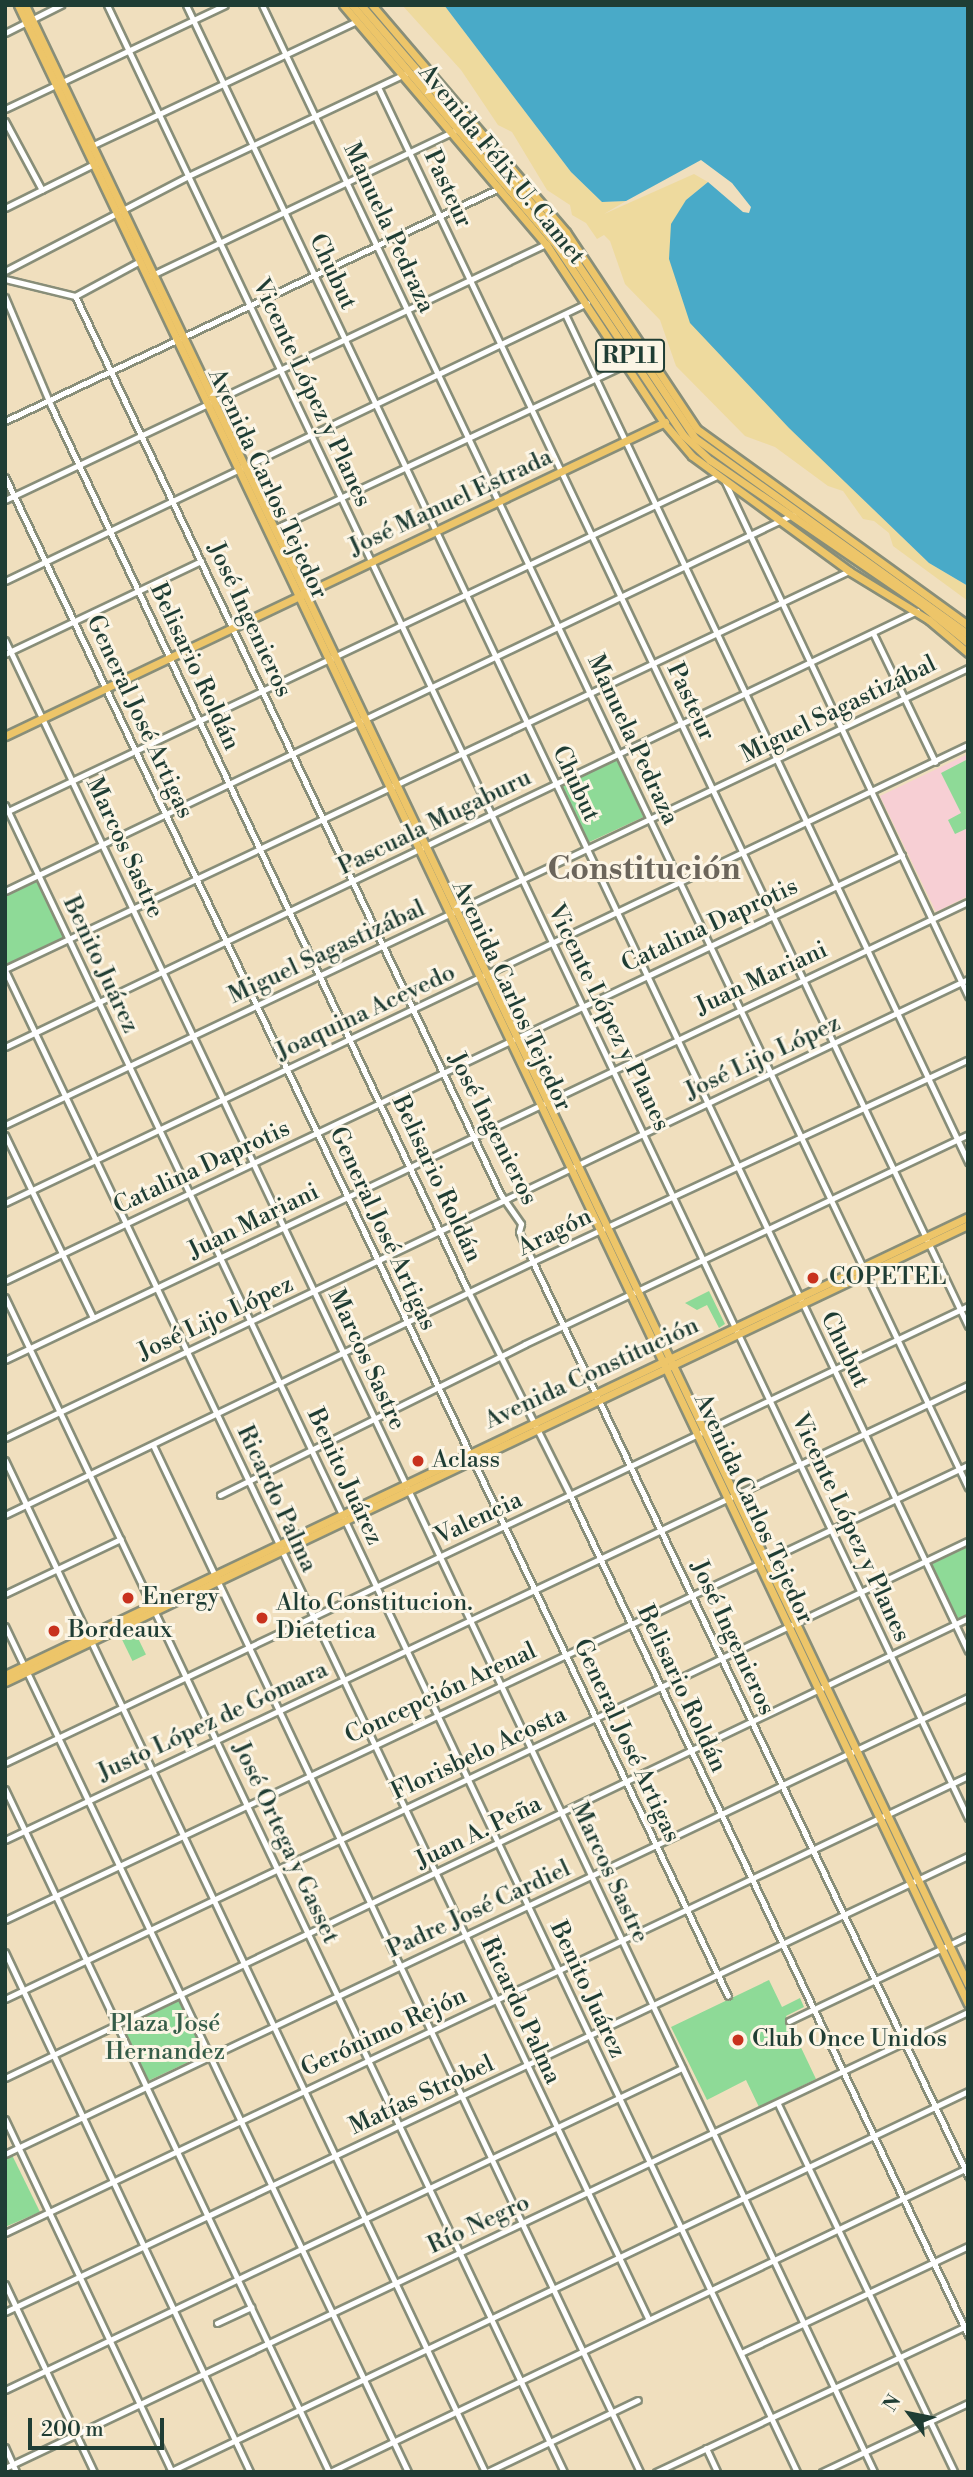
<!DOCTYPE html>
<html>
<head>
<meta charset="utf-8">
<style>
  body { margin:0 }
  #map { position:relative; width:973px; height:2477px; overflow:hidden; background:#f0dfbe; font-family:"Libre Bodoni",serif }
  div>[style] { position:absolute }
  .built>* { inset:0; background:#f7cfd4 }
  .green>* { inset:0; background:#8eda97; transform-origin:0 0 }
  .sand>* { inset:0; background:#eeda9e }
  .water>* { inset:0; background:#49aac8 }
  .roads { filter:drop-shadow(2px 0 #888e79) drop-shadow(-2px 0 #888e79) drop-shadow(0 2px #888e79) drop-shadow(0 -2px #888e79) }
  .minor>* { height:5px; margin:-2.5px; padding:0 2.5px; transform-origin:2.5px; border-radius:2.5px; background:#fff }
  .major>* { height:7px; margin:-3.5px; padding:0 3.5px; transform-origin:3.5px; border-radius:3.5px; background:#edc569 }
  .dots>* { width:19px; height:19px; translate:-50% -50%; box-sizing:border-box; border:4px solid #fcf5e5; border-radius:50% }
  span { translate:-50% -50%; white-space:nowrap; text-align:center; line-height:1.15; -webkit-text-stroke:6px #fcf5e5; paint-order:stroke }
  .shield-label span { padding:2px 5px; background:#fcf5e5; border:2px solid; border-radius:5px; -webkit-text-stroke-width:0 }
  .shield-label { font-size:23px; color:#1f3d34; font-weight:700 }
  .street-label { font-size:24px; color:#1f3d34 }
  .poi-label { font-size:24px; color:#1f3d34 }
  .left { translate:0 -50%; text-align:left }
  .park-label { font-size:24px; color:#355c48 }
  .district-label { font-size:32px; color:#6b655b; font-weight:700 }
  .frame { position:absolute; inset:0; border:7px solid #1f3d34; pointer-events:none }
  .north { position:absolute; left:875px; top:2379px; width:70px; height:70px; -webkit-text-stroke:5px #fcf5e5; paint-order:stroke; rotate:302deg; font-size:19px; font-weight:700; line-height:28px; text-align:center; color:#1f3d34 }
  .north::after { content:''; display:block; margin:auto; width:24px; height:32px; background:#1f3d34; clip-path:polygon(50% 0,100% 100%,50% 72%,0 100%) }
  .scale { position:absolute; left:28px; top:2418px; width:136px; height:32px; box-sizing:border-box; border:4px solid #1f3d34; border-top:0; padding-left:9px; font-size:21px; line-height:24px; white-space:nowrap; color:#1f3d34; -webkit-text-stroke:5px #fcf5e5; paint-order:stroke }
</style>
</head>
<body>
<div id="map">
  <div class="built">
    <i style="clip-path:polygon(968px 754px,968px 896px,936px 912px,880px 796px)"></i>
  </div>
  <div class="green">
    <i style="left:616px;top:758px;width:65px;height:62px;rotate:65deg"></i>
    <i style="clip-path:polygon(968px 759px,968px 828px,955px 834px,948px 820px,961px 813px,941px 773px)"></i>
    <i style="clip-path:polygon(38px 875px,69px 939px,5px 965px,5px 891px)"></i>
    <i style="clip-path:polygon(709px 1291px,725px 1324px,719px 1328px,707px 1305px,697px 1310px,685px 1303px)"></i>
    <i style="clip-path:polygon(968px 1544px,968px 1614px,956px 1620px,928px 1563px)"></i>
    <i style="left:135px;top:1632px;width:25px;height:15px;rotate:64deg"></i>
    <i style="clip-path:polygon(769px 1980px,782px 2007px,800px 1998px,804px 2007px,786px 2016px,816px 2079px,759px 2107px,746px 2080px,707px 2100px,671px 2027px)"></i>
    <i style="left:181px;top:1996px;width:63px;height:66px;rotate:65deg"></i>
    <i style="clip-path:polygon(12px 2155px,40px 2212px,5px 2227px,5px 2158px)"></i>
  </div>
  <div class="sand">
    <i style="clip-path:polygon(402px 5px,444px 5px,571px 172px,602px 202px,626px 201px,604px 214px,694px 174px,708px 182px,686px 200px,798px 436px,929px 563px,968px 586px,968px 601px,893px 546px,889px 533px,874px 521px,863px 519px,843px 491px,828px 486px,775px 447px,745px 436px,676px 366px,660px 320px,625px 284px,610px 241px,604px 235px,597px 239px,586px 223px,572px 215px,570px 205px,547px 190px,512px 132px,498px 125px,461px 70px)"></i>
  </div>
  <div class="water">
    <i style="clip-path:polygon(444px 5px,968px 5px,968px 586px,929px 563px,789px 428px,690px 323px,669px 259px,671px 224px,686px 200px,708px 182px,743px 212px,749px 213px,751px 207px,732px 183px,701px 160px,626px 201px,602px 202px,571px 172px)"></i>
  </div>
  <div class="roads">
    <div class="minor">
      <i style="left:107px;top:5px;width:2007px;rotate:64.6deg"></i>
      <i style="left:186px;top:5px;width:1822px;rotate:64.59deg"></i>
      <i style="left:262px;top:5px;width:1642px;rotate:64.54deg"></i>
      <i style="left:5px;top:33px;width:63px;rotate:-26.6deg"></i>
      <i style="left:379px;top:89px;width:1370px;rotate:64.54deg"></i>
      <i style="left:5px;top:109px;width:243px;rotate:-25.3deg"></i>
      <i style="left:5px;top:121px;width:78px;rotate:61.8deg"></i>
      <i style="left:89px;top:147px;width:296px;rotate:-25.2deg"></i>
      <i style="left:5px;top:208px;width:102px;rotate:-26.3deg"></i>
      <i style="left:5px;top:271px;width:206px;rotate:-27.4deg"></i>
      <i style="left:188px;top:176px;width:240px;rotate:-25.2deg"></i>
      <i style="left:150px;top:276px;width:337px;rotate:-25.5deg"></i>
      <i style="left:5px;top:279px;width:72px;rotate:13.7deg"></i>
      <i style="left:75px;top:296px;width:995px;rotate:64.65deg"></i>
      <i style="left:501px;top:1195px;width:35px;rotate:55deg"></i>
      <i style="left:521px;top:1224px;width:8px;rotate:104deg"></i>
      <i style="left:519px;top:1232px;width:29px;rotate:65deg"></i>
      <i style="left:531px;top:1258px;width:1017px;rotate:64.54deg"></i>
      <i style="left:75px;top:296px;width:74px;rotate:-28.3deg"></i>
      <i style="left:5px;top:297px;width:118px;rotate:67.1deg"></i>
      <i style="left:51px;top:406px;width:974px;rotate:64.78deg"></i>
      <i style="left:466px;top:1287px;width:233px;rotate:63.4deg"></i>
      <i style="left:570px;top:1495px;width:930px;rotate:64.65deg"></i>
      <i style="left:565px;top:314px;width:939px;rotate:64.58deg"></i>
      <i style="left:5px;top:421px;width:546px;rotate:-25.25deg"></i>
      <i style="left:5px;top:477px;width:1682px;rotate:64.55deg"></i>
      <i style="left:725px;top:482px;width:569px;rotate:64.7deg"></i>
      <i style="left:5px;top:500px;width:599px;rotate:-25.32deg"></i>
      <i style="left:274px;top:529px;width:389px;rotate:-25.1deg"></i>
      <i style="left:5px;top:581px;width:645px;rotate:-25.53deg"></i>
      <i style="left:873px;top:633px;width:143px;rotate:64.3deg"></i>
      <i style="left:5px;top:640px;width:2028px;rotate:64.62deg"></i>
      <i style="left:5px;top:654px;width:217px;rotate:-25.4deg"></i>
      <i style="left:5px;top:805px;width:1846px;rotate:64.59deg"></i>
      <i style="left:8px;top:811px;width:784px;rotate:-25.29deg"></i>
      <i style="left:5px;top:891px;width:874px;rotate:-25.54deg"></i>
      <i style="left:5px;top:969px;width:933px;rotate:-25.25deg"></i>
      <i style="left:5px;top:970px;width:1494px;rotate:64.5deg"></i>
      <i style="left:5px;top:1047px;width:1011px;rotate:-25.55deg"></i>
      <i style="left:5px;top:1125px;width:1066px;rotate:-25.39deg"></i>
      <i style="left:5px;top:1135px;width:203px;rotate:64.3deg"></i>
      <i style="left:5px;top:1203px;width:1066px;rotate:-25.44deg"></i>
      <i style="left:5px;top:1281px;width:993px;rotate:-25.4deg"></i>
      <i style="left:5px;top:1297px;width:1301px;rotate:64.56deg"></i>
      <i style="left:5px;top:1360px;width:1066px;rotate:-25.44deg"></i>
      <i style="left:5px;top:1438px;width:1067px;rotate:-25.48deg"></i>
      <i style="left:153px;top:1445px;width:1137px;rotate:64.63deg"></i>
      <i style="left:5px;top:1460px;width:1120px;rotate:64.62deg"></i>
      <i style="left:220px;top:1495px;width:340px;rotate:-26.3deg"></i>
      <i style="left:525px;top:1344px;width:490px;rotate:-25.3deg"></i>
      <i style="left:5px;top:1515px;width:587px;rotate:-25.65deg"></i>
      <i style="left:534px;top:1261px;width:478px;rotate:-24.9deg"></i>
      <i style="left:5px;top:1594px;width:128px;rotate:-25.4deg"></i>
      <i style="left:5px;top:1626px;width:937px;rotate:64.53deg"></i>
      <i style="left:5px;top:1763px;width:1066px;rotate:-25.39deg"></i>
      <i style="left:5px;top:1789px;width:756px;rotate:64.62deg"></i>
      <i style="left:5px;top:1840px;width:1065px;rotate:-25.29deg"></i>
      <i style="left:5px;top:1920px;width:1065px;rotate:-25.29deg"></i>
      <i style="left:5px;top:1952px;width:575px;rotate:64.77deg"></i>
      <i style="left:5px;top:1999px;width:1066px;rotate:-25.44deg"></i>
      <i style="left:789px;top:2021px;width:198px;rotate:-25.4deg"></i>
      <i style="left:5px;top:2078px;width:1067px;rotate:-25.53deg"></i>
      <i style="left:778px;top:2104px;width:408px;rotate:64.4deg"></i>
      <i style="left:5px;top:2119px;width:391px;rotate:64.7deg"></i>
      <i style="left:5px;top:2154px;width:1066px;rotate:-25.39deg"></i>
      <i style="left:5px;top:2233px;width:1066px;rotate:-25.39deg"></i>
      <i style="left:5px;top:2284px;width:208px;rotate:64.7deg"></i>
      <i style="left:5px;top:2312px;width:1066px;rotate:-25.34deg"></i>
      <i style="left:217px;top:2323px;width:38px;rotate:-25deg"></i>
      <i style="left:741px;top:2353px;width:251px;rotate:-25.2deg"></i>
      <i style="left:5px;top:2390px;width:750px;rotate:-25.44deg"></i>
      <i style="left:5px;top:2447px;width:27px;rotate:66deg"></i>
      <i style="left:706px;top:2448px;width:26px;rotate:65deg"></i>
      <i style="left:5px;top:2468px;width:1066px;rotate:-25.34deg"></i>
      <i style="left:169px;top:2472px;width:885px;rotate:-25.49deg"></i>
      <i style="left:330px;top:2472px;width:704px;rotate:-25.51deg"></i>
      <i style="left:487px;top:2472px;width:167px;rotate:-25.5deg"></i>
      <i style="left:656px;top:2472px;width:345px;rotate:-25.2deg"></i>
      <i style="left:822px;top:2472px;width:161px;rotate:-25.3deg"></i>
    </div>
    <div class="major">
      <i style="left:18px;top:5px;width:2213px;rotate:64.58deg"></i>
      <i style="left:25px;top:5px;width:2193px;rotate:64.53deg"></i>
      <i style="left:343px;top:5px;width:314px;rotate:49.7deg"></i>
      <i style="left:546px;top:244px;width:214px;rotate:56.6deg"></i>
      <i style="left:664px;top:423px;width:43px;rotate:49.7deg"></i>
      <i style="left:692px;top:456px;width:195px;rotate:36.2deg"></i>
      <i style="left:849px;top:571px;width:94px;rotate:31.5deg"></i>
      <i style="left:929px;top:620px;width:51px;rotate:40.2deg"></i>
      <i style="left:352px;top:5px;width:315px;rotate:49.6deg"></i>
      <i style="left:556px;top:245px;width:229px;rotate:56.2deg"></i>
      <i style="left:683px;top:435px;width:37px;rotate:43deg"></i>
      <i style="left:710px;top:460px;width:258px;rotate:34.4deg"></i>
      <i style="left:923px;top:606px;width:58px;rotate:39.4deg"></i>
      <i style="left:361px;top:5px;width:299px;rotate:49.3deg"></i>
      <i style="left:556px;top:232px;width:249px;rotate:56deg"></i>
      <i style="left:695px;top:438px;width:336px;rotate:35.7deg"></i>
      <i style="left:372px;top:5px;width:299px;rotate:49.5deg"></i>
      <i style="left:566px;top:232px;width:237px;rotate:56.4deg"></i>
      <i style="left:697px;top:429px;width:334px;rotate:35.9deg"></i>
      <i style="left:5px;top:736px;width:731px;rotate:-25.44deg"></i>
      <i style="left:5px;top:1675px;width:1066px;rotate:-25.44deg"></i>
      <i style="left:5px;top:1682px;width:1066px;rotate:-25.39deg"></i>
    </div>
  </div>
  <div class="dots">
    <i style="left:813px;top:1278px;background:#c8321e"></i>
    <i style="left:418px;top:1461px;background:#c8321e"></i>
    <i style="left:128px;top:1598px;background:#c8321e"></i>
    <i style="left:262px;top:1618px;background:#c8321e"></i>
    <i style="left:54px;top:1631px;background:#c8321e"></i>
    <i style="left:738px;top:2040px;background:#c8321e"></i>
  </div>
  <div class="shield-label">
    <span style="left:630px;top:356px">RP11</span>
  </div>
  <div class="street-label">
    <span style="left:501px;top:165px;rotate:51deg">Avenida Félix U. Camet</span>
    <span style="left:447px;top:189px;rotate:65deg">Pasteur</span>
    <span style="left:388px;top:228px;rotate:65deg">Manuela Pedraza</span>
    <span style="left:332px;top:272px;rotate:65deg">Chubut</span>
    <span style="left:311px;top:393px;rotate:65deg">Vicente López y Planes</span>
    <span style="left:267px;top:484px;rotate:65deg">Avenida Carlos Tejedor</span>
    <span style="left:451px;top:503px;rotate:-25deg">José Manuel Estrada</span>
    <span style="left:249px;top:620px;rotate:65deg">José Ingenieros</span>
    <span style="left:194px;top:667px;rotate:65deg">Belisario Roldán</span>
    <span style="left:690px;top:702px;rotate:65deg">Pasteur</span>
    <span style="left:839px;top:710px;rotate:-26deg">Miguel Sagastizábal</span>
    <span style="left:139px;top:717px;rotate:65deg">General José Artigas</span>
    <span style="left:632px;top:740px;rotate:65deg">Manuela Pedraza</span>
    <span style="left:575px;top:784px;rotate:65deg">Chubut</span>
    <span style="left:435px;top:823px;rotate:-26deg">Pascuala Mugaburu</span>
    <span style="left:124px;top:848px;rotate:65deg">Marcos Sastre</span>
    <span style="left:710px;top:926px;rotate:-25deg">Catalina Daprotis</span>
    <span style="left:327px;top:953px;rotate:-25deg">Miguel Sagastizábal</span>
    <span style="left:100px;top:965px;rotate:65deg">Benito Juárez</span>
    <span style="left:762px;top:979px;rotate:-25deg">Juan Mariani</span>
    <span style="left:511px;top:996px;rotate:65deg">Avenida Carlos Tejedor</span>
    <span style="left:366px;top:1013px;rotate:-25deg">Joaquina Acevedo</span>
    <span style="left:608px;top:1018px;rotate:64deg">Vicente López y Planes</span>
    <span style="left:763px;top:1058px;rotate:-25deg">José Lijo López</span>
    <span style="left:492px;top:1129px;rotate:63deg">José Ingenieros</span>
    <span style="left:202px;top:1168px;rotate:-25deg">Catalina Daprotis</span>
    <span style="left:436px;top:1179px;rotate:65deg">Belisario Roldán</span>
    <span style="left:254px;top:1222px;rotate:-26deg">Juan Mariani</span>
    <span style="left:382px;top:1229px;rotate:65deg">General José Artigas</span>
    <span style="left:555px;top:1233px;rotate:-26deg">Aragón</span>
    <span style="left:216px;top:1319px;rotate:-25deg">José Lijo López</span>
    <span style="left:844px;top:1350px;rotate:64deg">Chubut</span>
    <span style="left:366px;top:1360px;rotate:65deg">Marcos Sastre</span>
    <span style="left:592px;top:1374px;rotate:-25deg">Avenida Constitución</span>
    <span style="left:344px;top:1477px;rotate:65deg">Benito Juárez</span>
    <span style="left:276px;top:1499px;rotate:65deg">Ricardo Palma</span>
    <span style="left:753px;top:1509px;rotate:65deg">Avenida Carlos Tejedor</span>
    <span style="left:479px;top:1519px;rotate:-25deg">Valencia</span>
    <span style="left:850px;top:1528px;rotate:65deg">Vicente López y Planes</span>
    <span style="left:732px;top:1638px;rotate:65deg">José Ingenieros</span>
    <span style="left:681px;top:1689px;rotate:65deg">Belisario Roldán</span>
    <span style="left:441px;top:1694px;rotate:-25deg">Concepción Arenal</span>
    <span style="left:213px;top:1722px;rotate:-25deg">Justo López de Gomara</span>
    <span style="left:626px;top:1741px;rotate:65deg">General José Artigas</span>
    <span style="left:479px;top:1754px;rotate:-25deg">Florisbelo Acosta</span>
    <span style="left:479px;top:1833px;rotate:-26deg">Juan A. Peña</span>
    <span style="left:285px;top:1843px;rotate:65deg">José Ortega y Gasset</span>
    <span style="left:609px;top:1873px;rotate:65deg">Marcos Sastre</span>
    <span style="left:479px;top:1910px;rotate:-25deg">Padre José Cardiel</span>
    <span style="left:587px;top:1990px;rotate:65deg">Benito Juárez</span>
    <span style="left:520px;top:2011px;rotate:65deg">Ricardo Palma</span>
    <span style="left:384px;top:2033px;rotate:-25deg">Gerónimo Rejón</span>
    <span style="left:422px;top:2096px;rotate:-25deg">Matías Strobel</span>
    <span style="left:479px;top:2225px;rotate:-25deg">Río Negro</span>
  </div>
  <div class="poi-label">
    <span class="left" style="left:829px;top:1278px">COPETEL</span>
    <span class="left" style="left:432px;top:1461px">Aclass</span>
    <span class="left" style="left:142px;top:1598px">Energy</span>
    <span class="left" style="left:276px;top:1618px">Alto Constitucion.<br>Dietetica</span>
    <span class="left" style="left:68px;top:1631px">Bordeaux</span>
    <span class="left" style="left:752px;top:2040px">Club Once Unidos</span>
  </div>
  <div class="park-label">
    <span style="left:165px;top:2039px">Plaza José<br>Hernandez</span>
  </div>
  <div class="district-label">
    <span style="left:644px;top:869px">Constitución</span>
  </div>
  <div class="frame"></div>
  <div class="north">N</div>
  <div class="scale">200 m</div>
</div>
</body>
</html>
